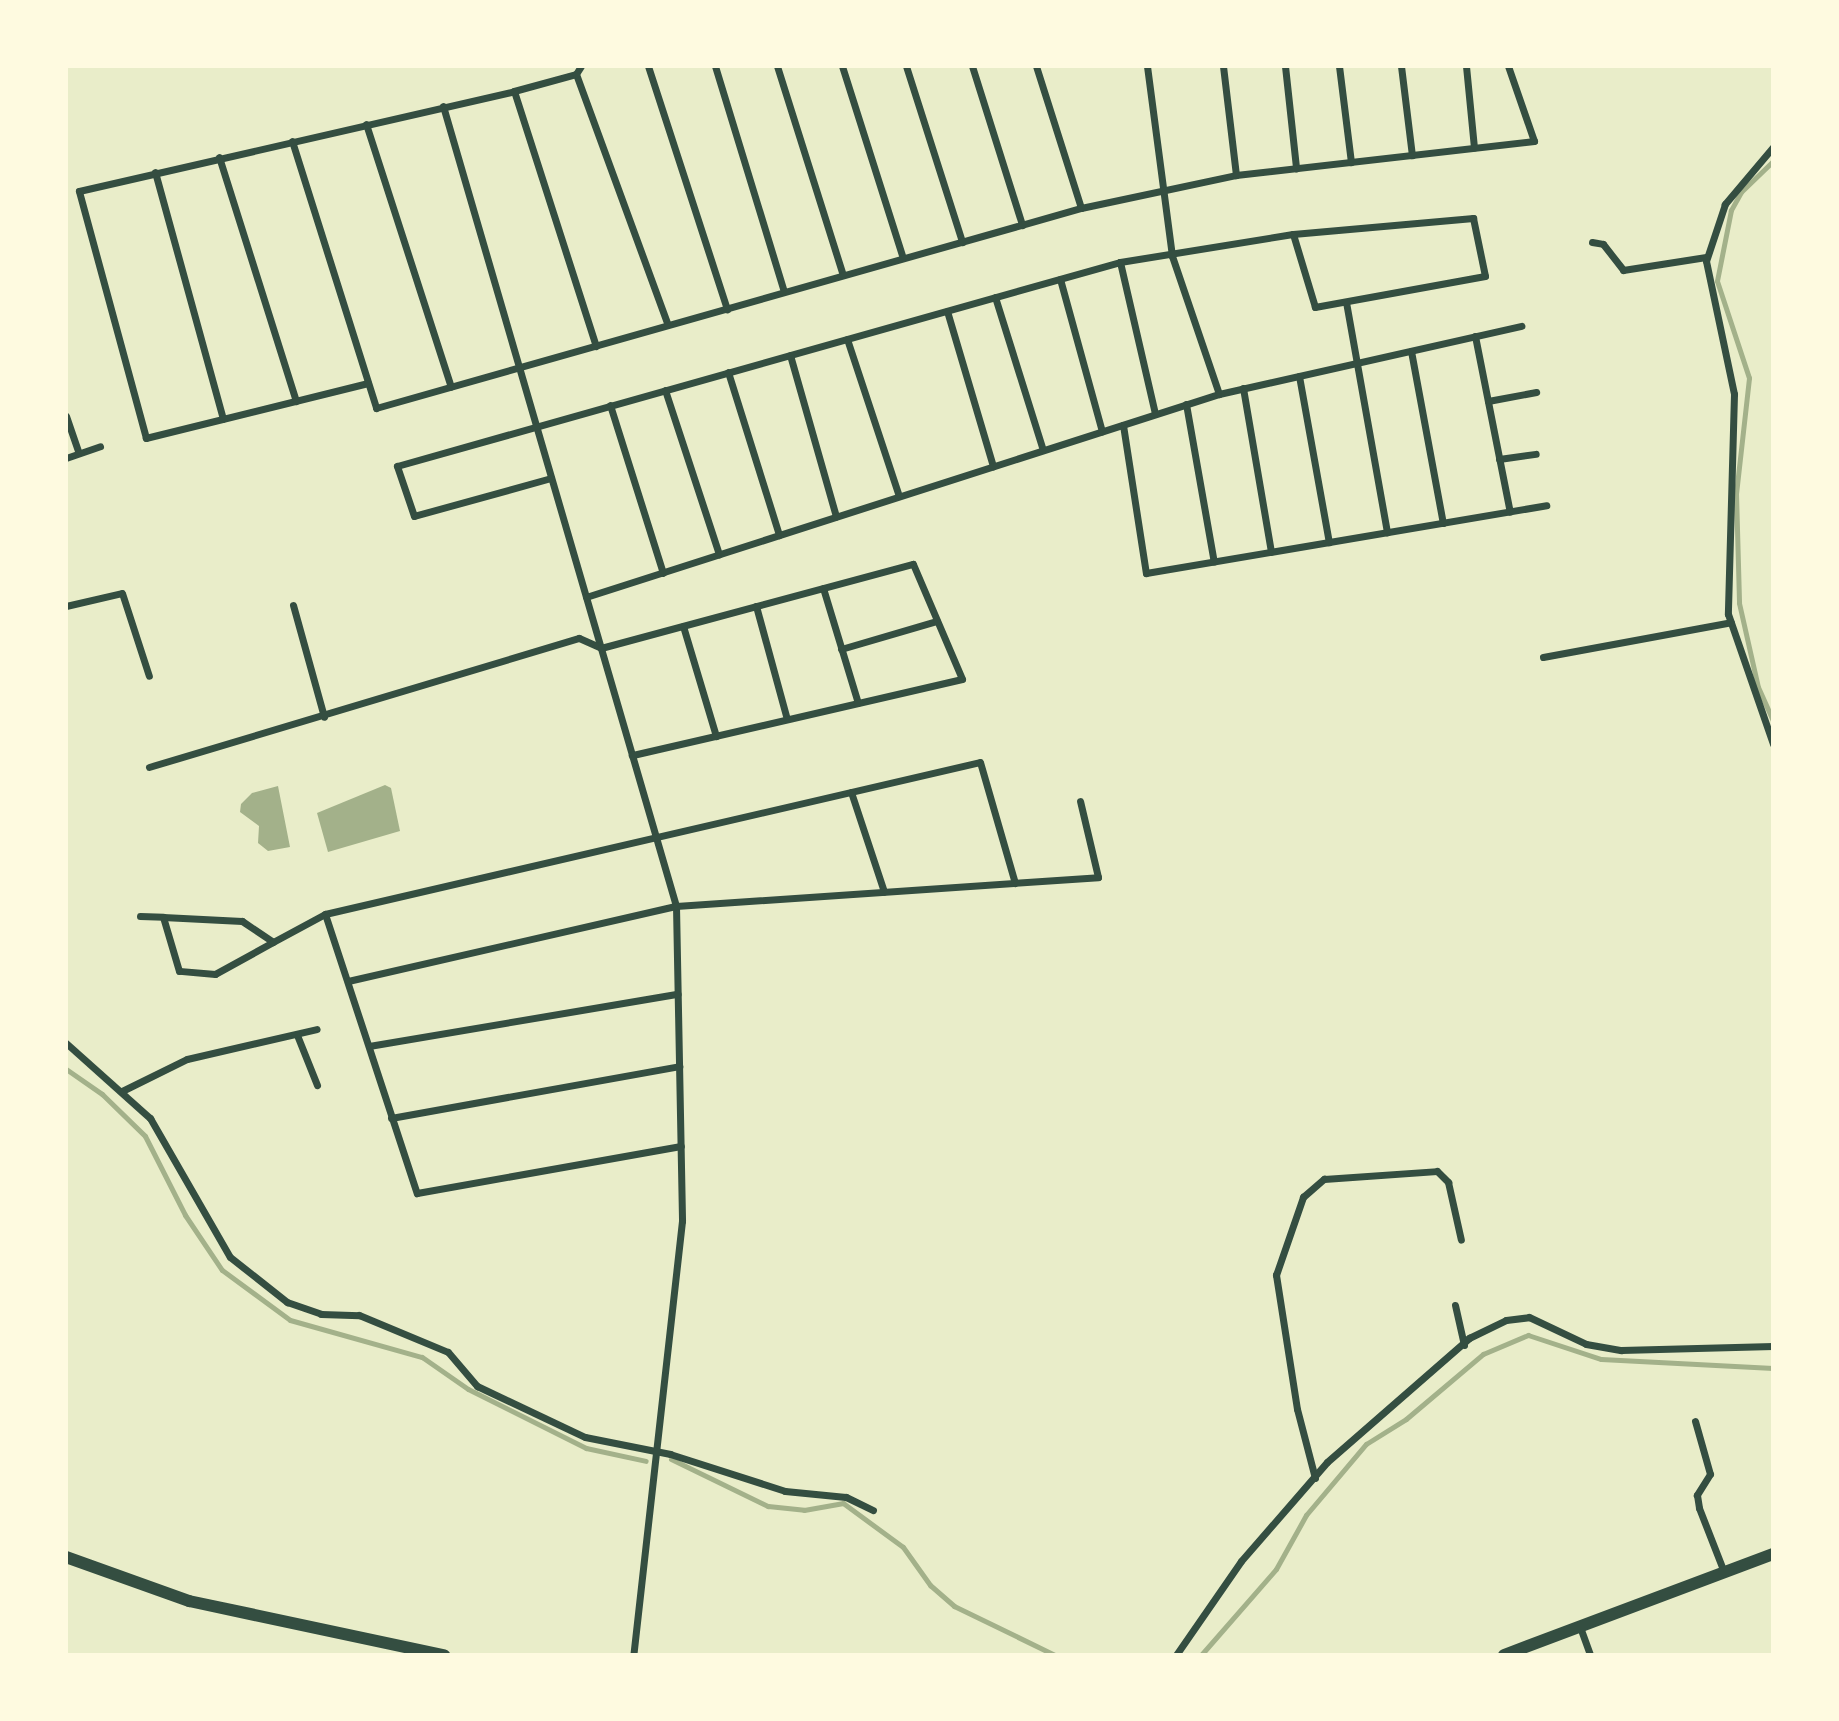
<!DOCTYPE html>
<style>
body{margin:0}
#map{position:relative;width:1839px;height:1721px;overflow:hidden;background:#e9edc9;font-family:Mulish,sans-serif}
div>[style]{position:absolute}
.water>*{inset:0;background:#a3b18a}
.stream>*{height:5px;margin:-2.5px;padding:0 2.5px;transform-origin:2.5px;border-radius:2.5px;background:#a3b18a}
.minor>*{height:7px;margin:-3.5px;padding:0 3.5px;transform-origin:3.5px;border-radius:3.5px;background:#344e41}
.trunk>*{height:12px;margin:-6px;padding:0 6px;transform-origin:6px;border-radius:6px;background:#344e41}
span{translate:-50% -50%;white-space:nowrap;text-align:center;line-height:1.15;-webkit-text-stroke:8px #fefae0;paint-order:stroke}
.frame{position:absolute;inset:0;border:68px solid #fefae0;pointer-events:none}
</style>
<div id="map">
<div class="water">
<div style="clip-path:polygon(385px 785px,391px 788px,400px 831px,328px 852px,317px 813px)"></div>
<div style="clip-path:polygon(278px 786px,290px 847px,268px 851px,258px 843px,259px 826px,240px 812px,241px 804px,252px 793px)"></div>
</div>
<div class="stream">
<div style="left:1773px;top:161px;width:45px;rotate:135.9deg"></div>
<div style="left:1741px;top:192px;width:21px;rotate:119deg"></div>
<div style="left:1731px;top:210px;width:72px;rotate:101.2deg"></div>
<div style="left:1717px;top:281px;width:102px;rotate:71.7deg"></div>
<div style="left:1749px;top:378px;width:116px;rotate:96.4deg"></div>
<div style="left:1736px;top:493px;width:110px;rotate:88.4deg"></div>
<div style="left:1739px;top:603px;width:86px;rotate:77.3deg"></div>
<div style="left:1758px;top:687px;width:36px;rotate:66deg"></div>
<div style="left:66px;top:1069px;width:44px;rotate:34.8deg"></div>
<div style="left:102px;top:1094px;width:60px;rotate:44.3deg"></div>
<div style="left:145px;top:1136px;width:89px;rotate:63.1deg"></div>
<div style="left:185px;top:1215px;width:66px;rotate:56.1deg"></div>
<div style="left:222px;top:1270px;width:84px;rotate:36.3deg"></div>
<div style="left:290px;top:1320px;width:137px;rotate:15.7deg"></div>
<div style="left:422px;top:1357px;width:56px;rotate:34.8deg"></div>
<div style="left:468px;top:1389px;width:132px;rotate:26.6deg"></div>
<div style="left:586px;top:1448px;width:61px;rotate:12.2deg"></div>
<div style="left:671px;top:1459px;width:108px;rotate:25.9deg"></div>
<div style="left:768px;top:1506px;width:36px;rotate:6deg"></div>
<div style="left:804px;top:1510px;width:40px;rotate:-10deg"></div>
<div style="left:843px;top:1503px;width:74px;rotate:36.3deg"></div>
<div style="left:903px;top:1547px;width:47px;rotate:54.6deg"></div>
<div style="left:930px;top:1585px;width:32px;rotate:41deg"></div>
<div style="left:954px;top:1606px;width:112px;rotate:25.9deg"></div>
<div style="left:1201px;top:1655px;width:114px;rotate:-48.9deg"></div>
<div style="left:1276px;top:1569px;width:62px;rotate:-60.9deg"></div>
<div style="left:1306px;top:1515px;width:93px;rotate:-49.8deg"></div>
<div style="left:1366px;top:1444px;width:47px;rotate:-32deg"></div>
<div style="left:1406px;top:1419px;width:101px;rotate:-40.2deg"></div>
<div style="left:1483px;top:1354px;width:49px;rotate:-22.9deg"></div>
<div style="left:1528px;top:1335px;width:77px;rotate:18.2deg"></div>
<div style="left:1601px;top:1359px;width:172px;rotate:3deg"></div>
</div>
<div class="minor">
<div style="left:648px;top:66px;width:256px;rotate:72deg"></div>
<div style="left:715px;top:66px;width:236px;rotate:73deg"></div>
<div style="left:777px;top:66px;width:219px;rotate:72.5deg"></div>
<div style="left:842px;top:66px;width:201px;rotate:72.4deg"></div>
<div style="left:906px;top:66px;width:185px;rotate:72.3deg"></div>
<div style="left:972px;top:66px;width:167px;rotate:72.5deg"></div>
<div style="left:1036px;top:66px;width:149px;rotate:72.4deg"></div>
<div style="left:1147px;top:66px;width:192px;rotate:82.5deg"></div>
<div style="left:1172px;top:256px;width:146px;rotate:71.2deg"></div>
<div style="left:1223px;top:66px;width:110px;rotate:83.2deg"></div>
<div style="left:1285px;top:66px;width:103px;rotate:83.8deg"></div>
<div style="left:1339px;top:66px;width:97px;rotate:82.9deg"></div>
<div style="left:1401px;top:66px;width:90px;rotate:83deg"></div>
<div style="left:1466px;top:66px;width:82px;rotate:84.4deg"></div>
<div style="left:576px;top:74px;width:267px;rotate:69.9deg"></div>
<div style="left:514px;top:91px;width:268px;rotate:72.2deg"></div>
<div style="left:443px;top:106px;width:833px;rotate:73.76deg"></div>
<div style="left:676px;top:906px;width:315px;rotate:88.9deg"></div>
<div style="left:682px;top:1221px;width:437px;rotate:96.4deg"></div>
<div style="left:366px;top:124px;width:276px;rotate:72.1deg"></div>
<div style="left:292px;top:141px;width:280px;rotate:72.5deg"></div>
<div style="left:376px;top:408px;width:733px;rotate:-15.84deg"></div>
<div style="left:1081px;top:208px;width:158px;rotate:-12deg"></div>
<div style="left:1236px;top:175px;width:300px;rotate:-6.5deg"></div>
<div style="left:1534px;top:141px;width:79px;rotate:-109.1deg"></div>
<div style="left:1773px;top:147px;width:75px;rotate:130.1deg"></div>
<div style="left:1725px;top:204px;width:60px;rotate:108.4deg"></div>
<div style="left:1706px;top:261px;width:136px;rotate:78.1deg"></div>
<div style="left:1734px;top:394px;width:220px;rotate:91.6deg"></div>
<div style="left:1728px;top:614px;width:138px;rotate:70.9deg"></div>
<div style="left:219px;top:157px;width:256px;rotate:72.5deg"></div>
<div style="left:155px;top:172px;width:256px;rotate:74.6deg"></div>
<div style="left:1592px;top:242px;width:11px;rotate:10deg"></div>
<div style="left:1603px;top:244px;width:33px;rotate:52deg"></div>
<div style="left:1623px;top:270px;width:84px;rotate:-8.9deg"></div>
<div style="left:1120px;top:262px;width:156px;rotate:77deg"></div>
<div style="left:1060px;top:279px;width:158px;rotate:74.6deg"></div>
<div style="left:995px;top:297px;width:160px;rotate:72.6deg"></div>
<div style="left:1346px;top:302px;width:234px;rotate:79.9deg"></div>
<div style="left:947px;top:311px;width:162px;rotate:73.5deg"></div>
<div style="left:1475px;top:336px;width:179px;rotate:78.8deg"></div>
<div style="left:847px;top:339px;width:165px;rotate:71.7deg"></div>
<div style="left:1411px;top:351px;width:175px;rotate:79.5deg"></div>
<div style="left:790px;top:355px;width:168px;rotate:74.1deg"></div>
<div style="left:728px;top:372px;width:171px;rotate:72.6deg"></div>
<div style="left:1299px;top:376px;width:169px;rotate:79.8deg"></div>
<div style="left:368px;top:383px;width:229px;rotate:166.1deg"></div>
<div style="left:146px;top:438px;width:256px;rotate:-105.2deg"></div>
<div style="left:79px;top:191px;width:446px;rotate:-12.9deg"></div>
<div style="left:514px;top:91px;width:64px;rotate:-15.3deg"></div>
<div style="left:576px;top:74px;width:9px;rotate:-58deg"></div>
<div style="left:1243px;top:388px;width:166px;rotate:80.3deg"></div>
<div style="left:665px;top:390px;width:173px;rotate:71.8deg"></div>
<div style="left:1488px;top:401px;width:49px;rotate:-10.6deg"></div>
<div style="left:1186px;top:404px;width:160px;rotate:80deg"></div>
<div style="left:610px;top:405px;width:176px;rotate:72.5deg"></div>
<div style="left:66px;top:416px;width:39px;rotate:71deg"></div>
<div style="left:1123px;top:425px;width:150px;rotate:81.2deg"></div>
<div style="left:1146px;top:573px;width:406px;rotate:-9.6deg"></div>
<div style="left:66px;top:458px;width:36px;rotate:-19deg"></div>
<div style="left:1499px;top:459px;width:37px;rotate:-8deg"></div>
<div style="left:551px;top:478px;width:142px;rotate:164.5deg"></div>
<div style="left:414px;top:516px;width:53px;rotate:-108.8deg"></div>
<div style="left:397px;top:466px;width:751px;rotate:-15.76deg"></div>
<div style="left:1120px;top:262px;width:175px;rotate:-9.2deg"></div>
<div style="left:1293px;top:234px;width:181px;rotate:-5.1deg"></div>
<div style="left:1473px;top:218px;width:59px;rotate:78.3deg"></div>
<div style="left:1485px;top:276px;width:173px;rotate:169.7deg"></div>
<div style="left:1315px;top:307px;width:76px;rotate:-106.8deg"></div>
<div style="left:823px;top:588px;width:120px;rotate:73.1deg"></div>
<div style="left:586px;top:597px;width:665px;rotate:-17.78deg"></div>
<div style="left:1219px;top:394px;width:310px;rotate:-12.7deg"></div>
<div style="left:293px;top:605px;width:116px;rotate:74.5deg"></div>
<div style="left:66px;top:606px;width:57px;rotate:-13.1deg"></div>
<div style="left:122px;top:593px;width:87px;rotate:72deg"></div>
<div style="left:756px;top:606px;width:117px;rotate:74.7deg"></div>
<div style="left:683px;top:626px;width:115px;rotate:73.3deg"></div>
<div style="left:841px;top:649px;width:100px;rotate:-16.3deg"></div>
<div style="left:1543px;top:657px;width:191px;rotate:-10.5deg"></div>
<div style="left:149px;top:767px;width:449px;rotate:-16.7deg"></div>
<div style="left:579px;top:638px;width:24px;rotate:24deg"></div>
<div style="left:601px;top:648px;width:323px;rotate:-15.1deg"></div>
<div style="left:913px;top:564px;width:125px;rotate:66.9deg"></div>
<div style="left:962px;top:679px;width:339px;rotate:167deg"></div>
<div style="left:851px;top:792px;width:105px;rotate:71.7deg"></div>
<div style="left:325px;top:914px;width:294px;rotate:71.8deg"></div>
<div style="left:417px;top:1193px;width:268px;rotate:-10.1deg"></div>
<div style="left:140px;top:916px;width:23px;rotate:2deg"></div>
<div style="left:163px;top:917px;width:79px;rotate:2.9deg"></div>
<div style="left:242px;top:921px;width:37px;rotate:34deg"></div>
<div style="left:273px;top:942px;width:66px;rotate:151.1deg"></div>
<div style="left:215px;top:974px;width:36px;rotate:-175deg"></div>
<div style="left:179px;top:971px;width:56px;rotate:-106.5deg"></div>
<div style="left:273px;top:942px;width:59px;rotate:-28.3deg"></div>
<div style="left:325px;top:914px;width:672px;rotate:-13.06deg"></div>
<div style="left:980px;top:762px;width:126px;rotate:73.9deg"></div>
<div style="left:348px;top:981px;width:336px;rotate:-12.9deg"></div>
<div style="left:676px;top:906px;width:423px;rotate:-3.9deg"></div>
<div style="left:1098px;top:877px;width:78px;rotate:-103.3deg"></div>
<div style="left:297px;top:1035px;width:54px;rotate:68.2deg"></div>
<div style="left:66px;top:1043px;width:113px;rotate:41.8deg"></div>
<div style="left:150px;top:1118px;width:160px;rotate:60.1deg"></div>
<div style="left:230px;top:1257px;width:73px;rotate:38.3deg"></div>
<div style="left:287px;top:1302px;width:36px;rotate:19deg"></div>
<div style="left:321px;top:1314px;width:38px;rotate:2deg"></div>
<div style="left:359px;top:1315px;width:96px;rotate:22.6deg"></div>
<div style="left:448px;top:1352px;width:45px;rotate:49.5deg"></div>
<div style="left:477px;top:1386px;width:119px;rotate:25.3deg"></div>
<div style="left:585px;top:1437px;width:87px;rotate:11.3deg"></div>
<div style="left:670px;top:1454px;width:121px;rotate:17.8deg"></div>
<div style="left:785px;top:1491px;width:61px;rotate:5.6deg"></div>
<div style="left:846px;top:1497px;width:30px;rotate:26deg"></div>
<div style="left:369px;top:1046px;width:313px;rotate:-9.6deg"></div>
<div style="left:122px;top:1091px;width:72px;rotate:-26.2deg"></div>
<div style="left:187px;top:1059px;width:133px;rotate:-13deg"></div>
<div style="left:391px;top:1118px;width:293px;rotate:-10.2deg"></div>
<div style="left:1455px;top:1305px;width:41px;rotate:77.3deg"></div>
<div style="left:1695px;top:1421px;width:55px;rotate:74.2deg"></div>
<div style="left:1710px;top:1474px;width:25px;rotate:122deg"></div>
<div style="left:1697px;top:1495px;width:13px;rotate:81deg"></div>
<div style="left:1699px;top:1508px;width:69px;rotate:68.7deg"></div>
<div style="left:1315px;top:1478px;width:71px;rotate:-104.6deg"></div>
<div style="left:1297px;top:1409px;width:136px;rotate:-98.9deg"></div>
<div style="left:1276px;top:1275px;width:83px;rotate:-70.9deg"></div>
<div style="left:1303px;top:1197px;width:28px;rotate:-41deg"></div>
<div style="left:1324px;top:1179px;width:113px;rotate:-4deg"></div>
<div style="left:1437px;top:1171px;width:16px;rotate:45deg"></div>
<div style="left:1448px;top:1182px;width:59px;rotate:77.4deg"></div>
<div style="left:1580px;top:1627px;width:30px;rotate:70deg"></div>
<div style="left:1176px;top:1655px;width:114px;rotate:-55.3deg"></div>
<div style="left:1241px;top:1561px;width:131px;rotate:-49deg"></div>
<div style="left:1327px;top:1462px;width:189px;rotate:-41.1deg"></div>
<div style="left:1469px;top:1338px;width:41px;rotate:-25.9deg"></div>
<div style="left:1506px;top:1320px;width:23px;rotate:-7deg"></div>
<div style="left:1529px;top:1317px;width:63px;rotate:25.3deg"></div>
<div style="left:1586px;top:1344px;width:36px;rotate:10deg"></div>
<div style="left:1621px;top:1350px;width:152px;rotate:-1.5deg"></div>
</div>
<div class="trunk">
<div style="left:66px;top:1557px;width:131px;rotate:19.7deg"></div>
<div style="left:189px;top:1601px;width:261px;rotate:12deg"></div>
<div style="left:1504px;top:1655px;width:287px;rotate:-20.6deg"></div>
</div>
<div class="frame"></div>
</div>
